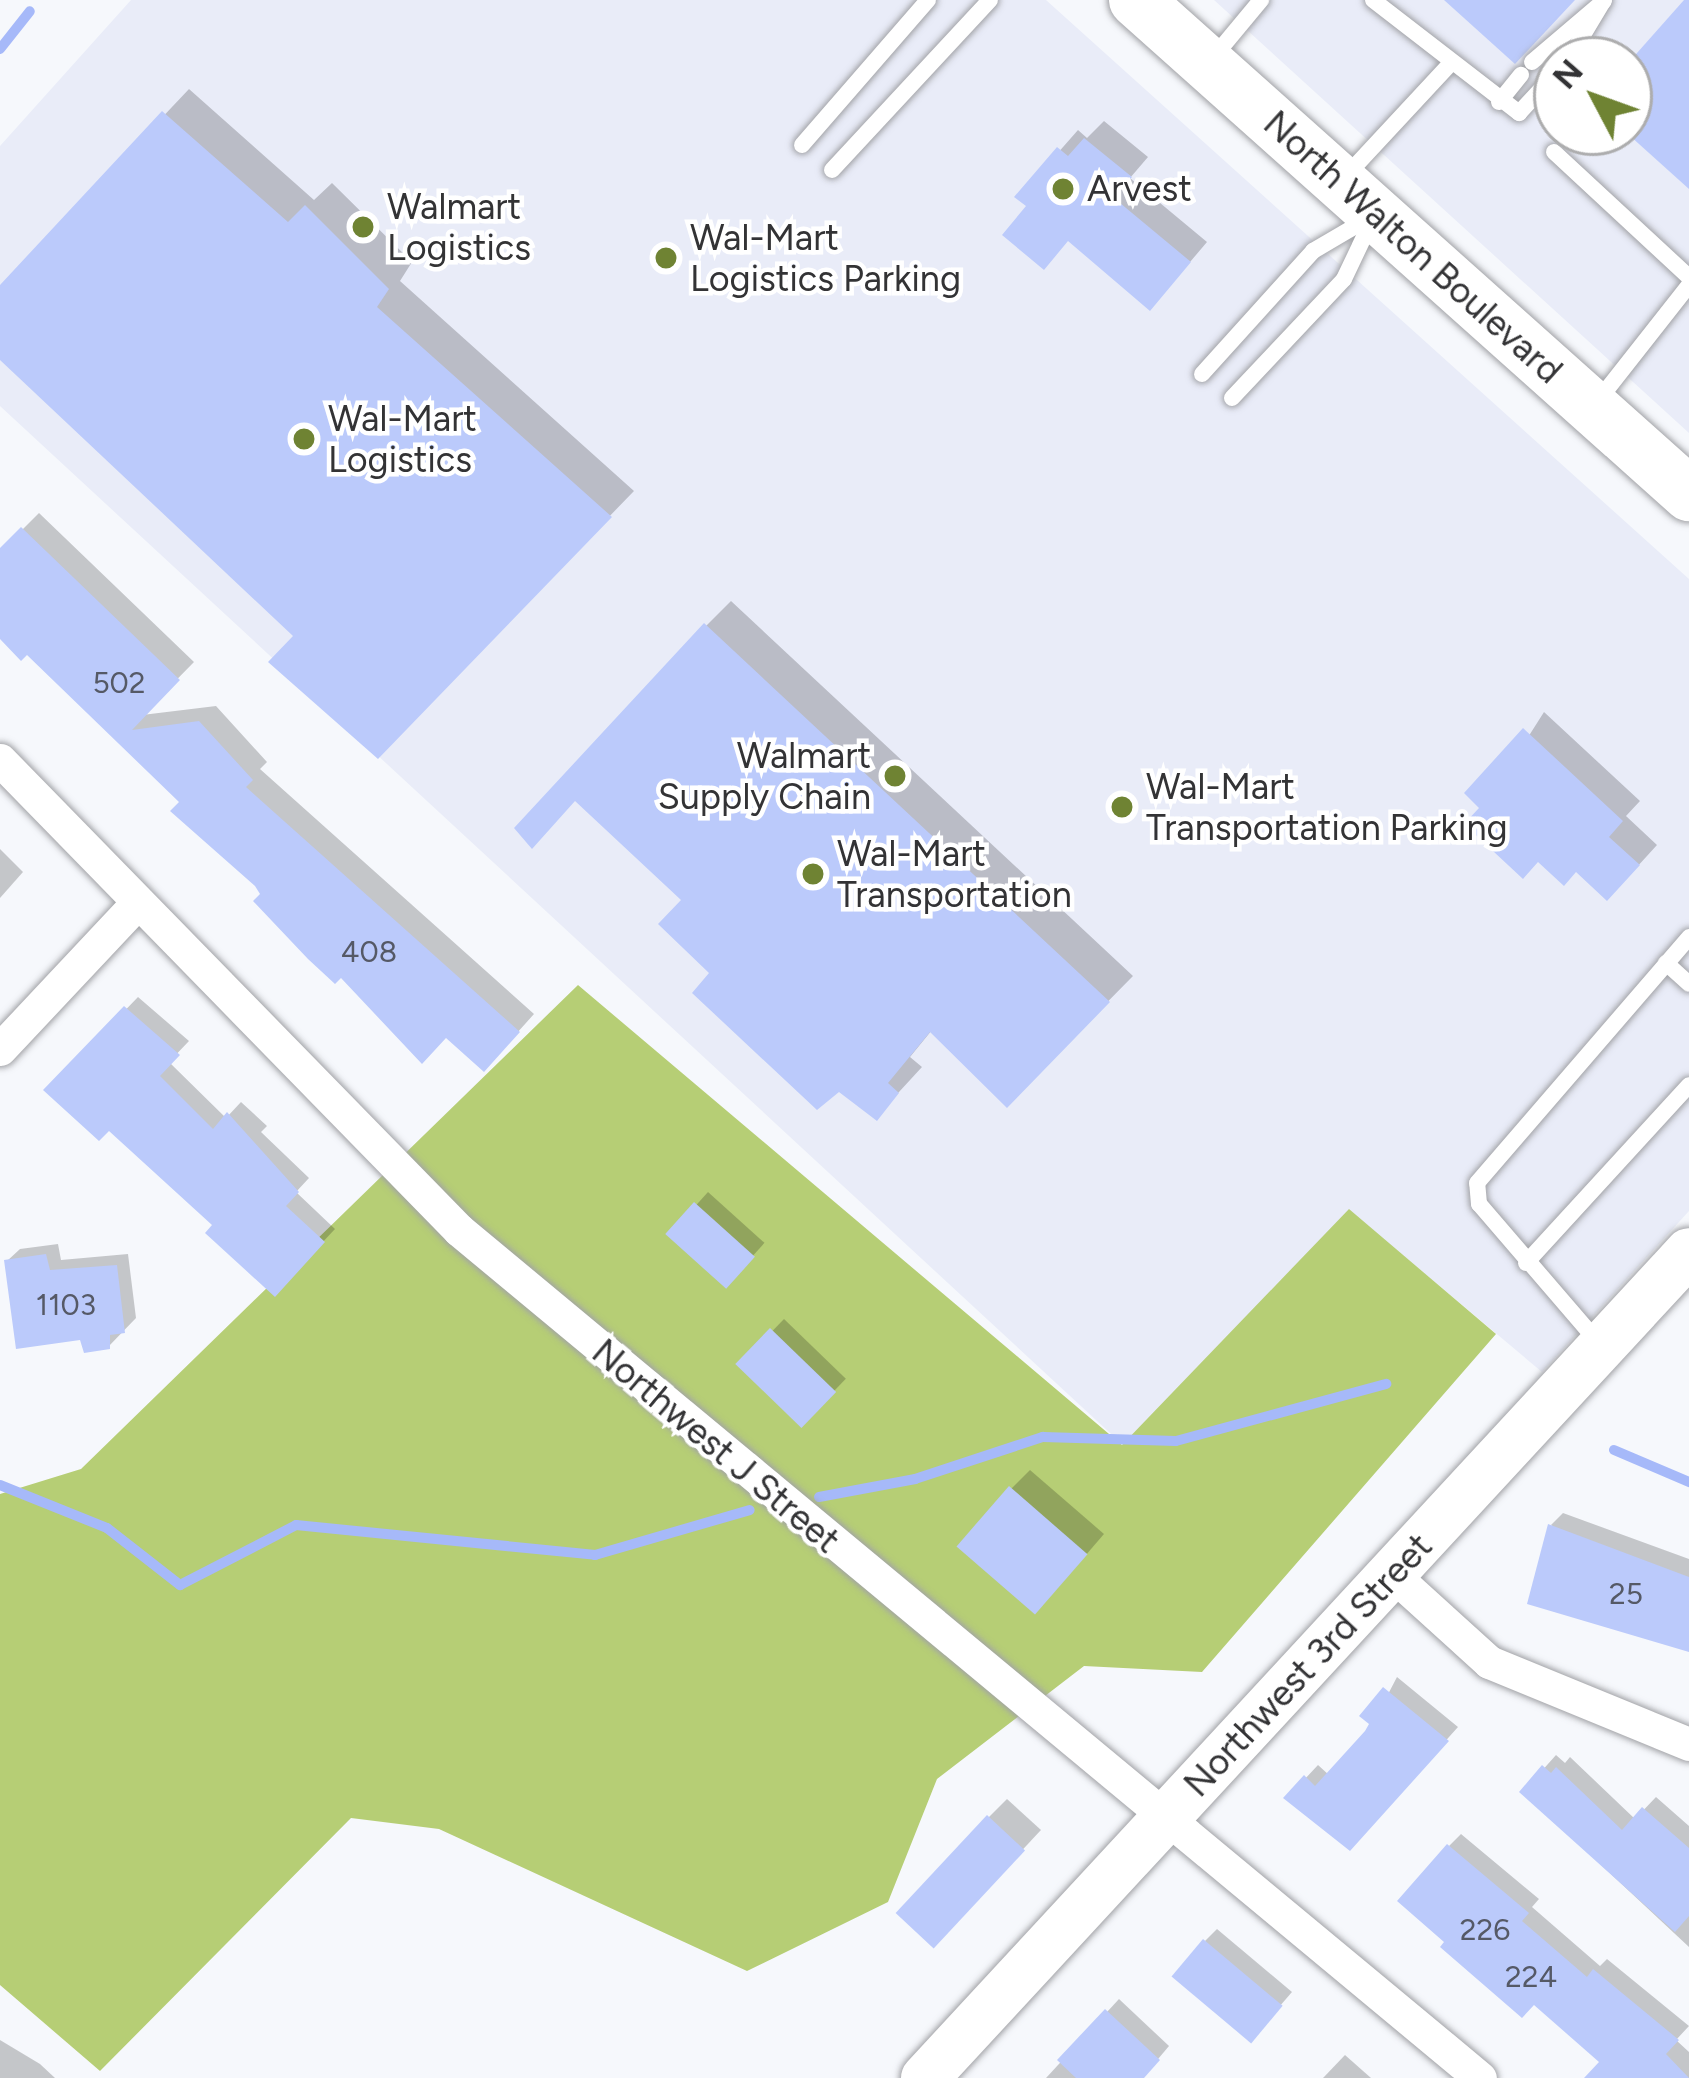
<!DOCTYPE html>
<style>
body{margin:0}
#map{position:relative;width:1689px;height:2078px;overflow:hidden;background:#f6f8fc;font-family:Figtree,sans-serif}
div>[style]{position:absolute}
.built>*{inset:0;background:#e9ecf8}
.forest>*{inset:0;background:#b6ce75}
.shadow>*{inset:0;background:#0003;transform-origin:0 0}
.stream>*{height:10px;margin:-5px;padding:0 5px;transform-origin:5px;border-radius:5px;background:#a6b9f9}
.building>*{inset:0;background:#bbcafb;transform-origin:0 0}
.roads{filter:drop-shadow(0 0 3px #a2a3a7) drop-shadow(0 0 3px #a2a3a7)}
.lane>*{height:16px;margin:-8px;padding:0 8px;transform-origin:8px;border-radius:8px;background:#fff}
.street>*{height:33px;margin:-16.5px;padding:0 16.5px;transform-origin:16.5px;border-radius:16.5px;background:#fff}
.secondary>*{height:48px;margin:-24px;padding:0 24px;transform-origin:24px;border-radius:24px;background:#fff}
.primary>*{height:54px;margin:-27px;padding:0 27px;transform-origin:27px;border-radius:27px;background:#fff}
.dots>*{width:33px;height:33px;translate:-50% -50%;box-sizing:border-box;border:6px solid #fff;border-radius:50%}
span{translate:-50% -50%;white-space:nowrap;text-align:center;line-height:1.15;-webkit-text-stroke:9px #fff;paint-order:stroke}
.number-label{font-size:30px;color:#555966}
.number-label span{-webkit-text-stroke-width:0}
.poi-label{font-size:36px;color:#333335}
.left{translate:0 -50%;text-align:left}
.right{translate:-100% -50%;text-align:right}
.street-label{font-size:36px;color:#333335}
.north{position:absolute;left:1533px;top:36px;width:120px;height:120px;box-sizing:border-box;background:#fff;border:3px solid #adadae;border-radius:50%;rotate:311deg;font-size:33px;font-weight:700;line-height:48px;text-align:center;color:#333335}
.north::after{content:'';display:block;margin:auto;width:42px;height:54px;background:#6f8333;clip-path:polygon(50% 0,100% 100%,50% 72%,0 100%)}
</style>
<div id="map">
<div class="built">
<div style="clip-path:polygon(131px 0,1046px 0,1689px 579px,1689px 1211px,1542px 1372px,1349px 1210px,1123px 1445px,0 406px,0 146px)"></div>
<div style="clip-path:polygon(evenodd,1214px 0,1689px 0,1689px 433px,1214px 0,1557px 60px,1629px 60px,1629px 132px,1557px 132px,1557px 60px)"></div>
</div>
<div class="forest">
<div style="clip-path:polygon(578px 985px,1122px 1445px,1349px 1209px,1496px 1334px,1202px 1672px,1084px 1666px,937px 1779px,888px 1902px,747px 1971px,439px 1829px,351px 1818px,100px 2071px,0 1985px,0 1494px,81px 1469px)"></div>
</div>
<div class="shadow">
<div style="clip-path:polygon(189px 89px,314px 200px,332px 183px,412px 262px,400px 281px,634px 491px,378px 755px,297px 636px,0 356px,0 289px)"></div>
<div style="clip-path:polygon(1104px 121px,1148px 157px,1130px 178px,1207px 242px,1168px 288px,1019px 197px,1078px 130px,1087px 138px)"></div>
<div style="clip-path:polygon(39px 513px,194px 662px,142px 715px,216px 706px,267px 762px,260px 769px,534px 1014px,500px 1052px,446px 1034px,264px 894px,183px 802px,27px 651px,0 635px,0 552px)"></div>
<div style="clip-path:polygon(731px 601px,1133px 976px,1007px 1104px,932px 1030px,910px 1057px,922px 1067px,876px 1117px,713px 973px,685px 900px,706px 626px)"></div>
<div style="clip-path:polygon(1544px 712px,1640px 801px,1626px 816px,1657px 845px,1626px 879px,1576px 869px,1483px 808px)"></div>
<div style="clip-path:polygon(0 849px,23px 872px,0 898px)"></div>
<div style="clip-path:polygon(138px 997px,189px 1041px,169px 1062px,226px 1118px,241px 1102px,267px 1126px,261px 1132px,309px 1178px,296px 1192px,335px 1229px,275px 1293px,217px 1225px,109px 1127px,48px 1090px)"></div>
<div style="left:708px;top:1192px;width:76px;height:57px;rotate:42deg"></div>
<div style="clip-path:polygon(58px 1244px,61px 1260px,128px 1254px,136px 1318px,109px 1346px,83px 1336px,7px 1261px,20px 1249px)"></div>
<div style="left:784px;top:1319px;width:86px;height:63px;rotate:44deg"></div>
<div style="clip-path:polygon(1030px 1470px,1104px 1534px,1054px 1592px,1011px 1489px)"></div>
<div style="clip-path:polygon(1563px 1513px,1689px 1559px,1689px 1649px,1551px 1525px)"></div>
<div style="clip-path:polygon(1397px 1677px,1458px 1727px,1361px 1835px,1287px 1798px,1318px 1765px,1329px 1775px,1373px 1723px)"></div>
<div style="clip-path:polygon(1556px 1755px,1565px 1763px,1570px 1757px,1635px 1819px,1656px 1797px,1689px 1826px,1689px 1947px,1523px 1792px)"></div>
<div style="clip-path:polygon(1007px 1799px,1041px 1830px,952px 1925px,989px 1817px)"></div>
<div style="clip-path:polygon(1461px 1834px,1539px 1899px,1532px 1907px,1600px 1966px,1607px 1959px,1689px 2026px,1676px 2040px,1689px 2052px,1689px 2078px,1600px 2078px,1603px 2061px,1449px 1846px)"></div>
<div style="clip-path:polygon(1217px 1929px,1292px 1992px,1260px 2029px,1205px 1941px)"></div>
<div style="clip-path:polygon(1119px 1999px,1169px 2046px,1142px 2078px,1046px 2078px)"></div>
<div style="clip-path:polygon(0 2040px,40px 2064px,55px 2078px,0 2078px)"></div>
<div style="clip-path:polygon(1345px 2055px,1371px 2078px,1323px 2078px)"></div>
</div>
<div class="stream">
<div style="left:0;top:49px;width:48px;rotate:-51.7deg"></div>
<div style="left:1614px;top:1450px;width:82px;rotate:23.1deg"></div>
<div style="left:0;top:1485px;width:115px;rotate:21.9deg"></div>
<div style="left:107px;top:1528px;width:93px;rotate:38deg"></div>
<div style="left:180px;top:1585px;width:131px;rotate:-27.3deg"></div>
<div style="left:296px;top:1525px;width:301px;rotate:5.7deg"></div>
<div style="left:595px;top:1555px;width:161px;rotate:-16.2deg"></div>
<div style="left:819px;top:1497px;width:98px;rotate:-10.6deg"></div>
<div style="left:915px;top:1479px;width:135px;rotate:-18.2deg"></div>
<div style="left:1043px;top:1437px;width:133px;rotate:1.7deg"></div>
<div style="left:1176px;top:1441px;width:218px;rotate:-15.2deg"></div>
</div>
<div class="building">
<div style="clip-path:polygon(1444px 0,1575px 0,1515px 64px)"></div>
<div style="clip-path:polygon(1684px 0,1689px 0,1689px 189px,1629px 135px,1629px 62px)"></div>
<div style="clip-path:polygon(162px 111px,288px 222px,305px 205px,389px 289px,377px 307px,612px 517px,378px 759px,268px 662px,293px 636px,0 360px,0 285px)"></div>
<div style="clip-path:polygon(1084px 138px,1132px 177px,1114px 198px,1191px 262px,1150px 311px,1068px 241px,1044px 270px,1002px 235px,1026px 206px,1014px 197px,1057px 147px,1068px 156px)"></div>
<div style="clip-path:polygon(21px 527px,180px 680px,132px 730px,199px 721px,253px 780px,246px 787px,520px 1032px,484px 1072px,446px 1038px,422px 1064px,341px 978px,335px 984px,308px 959px,253px 901px,260px 894px,255px 886px,170px 811px,179px 802px,27px 655px,21px 661px,0 639px,0 548px)"></div>
<div style="clip-path:polygon(704px 623px,1110px 1002px,1007px 1108px,930px 1032px,888px 1083px,899px 1093px,877px 1121px,839px 1092px,817px 1110px,692px 993px,709px 973px,658px 924px,681px 900px,575px 801px,532px 849px,514px 828px)"></div>
<div style="clip-path:polygon(1523px 728px,1623px 821px,1609px 837px,1640px 865px,1607px 901px,1576px 872px,1564px 886px,1538px 862px,1523px 879px,1464px 824px,1479px 808px,1464px 793px)"></div>
<div style="clip-path:polygon(124px 1006px,180px 1055px,160px 1076px,213px 1129px,227px 1112px,299px 1192px,286px 1206px,325px 1242px,275px 1297px,205px 1233px,212px 1225px,109px 1131px,99px 1141px,43px 1090px)"></div>
<div style="left:694px;top:1202px;width:82px;height:43px;rotate:42deg"></div>
<div style="clip-path:polygon(46px 1254px,50px 1270px,117px 1265px,125px 1333px,110px 1335px,110px 1349px,84px 1353px,80px 1340px,16px 1349px,4px 1260px)"></div>
<div style="left:770px;top:1328px;width:92px;height:50px;rotate:44deg"></div>
<div style="left:1009px;top:1486px;width:104px;height:80px;rotate:41deg"></div>
<div style="clip-path:polygon(1548px 1524px,1689px 1577px,1689px 1652px,1527px 1604px)"></div>
<div style="clip-path:polygon(1383px 1687px,1449px 1741px,1350px 1851px,1283px 1798px,1304px 1775px,1315px 1786px,1365px 1731px,1369px 1724px,1359px 1716px)"></div>
<div style="clip-path:polygon(1542px 1765px,1551px 1773px,1556px 1767px,1622px 1830px,1642px 1807px,1689px 1848px,1689px 1916px,1675px 1932px,1519px 1792px)"></div>
<div style="left:987px;top:1815px;width:52px;height:134px;rotate:43deg"></div>
<div style="clip-path:polygon(1447px 1844px,1529px 1913px,1522px 1921px,1587px 1977px,1593px 1969px,1679px 2040px,1666px 2054px,1689px 2078px,1584px 2078px,1599px 2062px,1534px 2005px,1522px 2018px,1440px 1947px,1444px 1942px,1397px 1901px)"></div>
<div style="left:1203px;top:1939px;width:104px;height:49px;rotate:40deg"></div>
<div style="clip-path:polygon(1105px 2009px,1160px 2060px,1144px 2078px,1076px 2078px,1057px 2060px)"></div>
</div>
<div class="roads">
<div class="lane">
<div style="left:1373px;top:0;width:185px;rotate:37.7deg"></div>
<div style="left:1519px;top:113px;width:56px;rotate:-47.2deg"></div>
<div style="left:1212px;top:59px;width:77px;rotate:-50.3deg"></div>
<div style="left:1568px;top:60px;width:70px;rotate:-59deg"></div>
<div style="left:1532px;top:62px;width:94px;rotate:-40.3deg"></div>
<div style="left:1499px;top:102px;width:35px;rotate:-51deg"></div>
<div style="left:802px;top:145px;width:192px;rotate:-49deg"></div>
<div style="left:1554px;top:152px;width:184px;rotate:42.8deg"></div>
<div style="left:832px;top:170px;width:232px;rotate:-47.1deg"></div>
<div style="left:1345px;top:177px;width:156px;rotate:-47.1deg"></div>
<div style="left:1202px;top:374px;width:166px;rotate:-47.9deg"></div>
<div style="left:1313px;top:251px;width:65px;rotate:-30.5deg"></div>
<div style="left:1232px;top:398px;width:163px;rotate:-46.7deg"></div>
<div style="left:1344px;top:279px;width:65px;rotate:-64.6deg"></div>
<div style="left:1597px;top:402px;width:149px;rotate:-51.8deg"></div>
<div style="left:1666px;top:963px;width:31px;rotate:42deg"></div>
<div style="left:1526px;top:1263px;width:241px;rotate:-47.5deg"></div>
<div style="left:1597px;top:1341px;width:181px;rotate:-130.7deg"></div>
<div style="left:1479px;top:1204px;width:21px;rotate:-95deg"></div>
<div style="left:1477px;top:1183px;width:325px;rotate:-49.2deg"></div>
</div>
<div class="street">
<div style="left:0;top:760px;width:657px;rotate:45.68deg"></div>
<div style="left:459px;top:1230px;width:1327px;rotate:39.71deg"></div>
<div style="left:0;top:1049px;width:197px;rotate:-46.8deg"></div>
<div style="left:1392px;top:1574px;width:131px;rotate:42.2deg"></div>
<div style="left:1489px;top:1662px;width:216px;rotate:22.3deg"></div>
</div>
<div class="secondary">
<div style="left:925px;top:2078px;width:1125px;rotate:-47.23deg"></div>
</div>
<div class="primary">
<div style="left:1136px;top:0;width:742px;rotate:41.77deg"></div>
</div>
</div>
<div class="dots">
<div style="left:1063px;top:189px;background:#6f8333"></div>
<div style="left:363px;top:227px;background:#6f8333"></div>
<div style="left:666px;top:258px;background:#6f8333"></div>
<div style="left:304px;top:439px;background:#6f8333"></div>
<div style="left:895px;top:776px;background:#6f8333"></div>
<div style="left:1122px;top:807px;background:#6f8333"></div>
<div style="left:813px;top:874px;background:#6f8333"></div>
</div>
<div class="number-label">
<span style="left:119px;top:683px">502</span>
<span style="left:369px;top:952px">408</span>
<span style="left:66px;top:1305px">1103</span>
<span style="left:1626px;top:1594px">25</span>
<span style="left:1485px;top:1930px">226</span>
<span style="left:1531px;top:1977px">224</span>
</div>
<div class="poi-label">
<span class="left" style="left:1087px;top:189px">Arvest</span>
<span class="left" style="left:387px;top:227px">Walmart<br>Logistics</span>
<span class="left" style="left:690px;top:258px">Wal-Mart<br>Logistics Parking</span>
<span class="left" style="left:328px;top:439px">Wal-Mart<br>Logistics</span>
<span class="right" style="left:871px;top:776px">Walmart<br>Supply Chain</span>
<span class="left" style="left:1146px;top:807px">Wal-Mart<br>Transportation Parking</span>
<span class="left" style="left:837px;top:874px">Wal-Mart<br>Transportation</span>
</div>
<div class="street-label">
<span style="left:1413px;top:247px;rotate:42deg">North Walton Boulevard</span>
<span style="left:716px;top:1446px;rotate:40deg">Northwest J Street</span>
<span style="left:1308px;top:1665px;rotate:-47deg">Northwest 3rd Street</span>
</div>
<div class="north">N</div>
</div>
